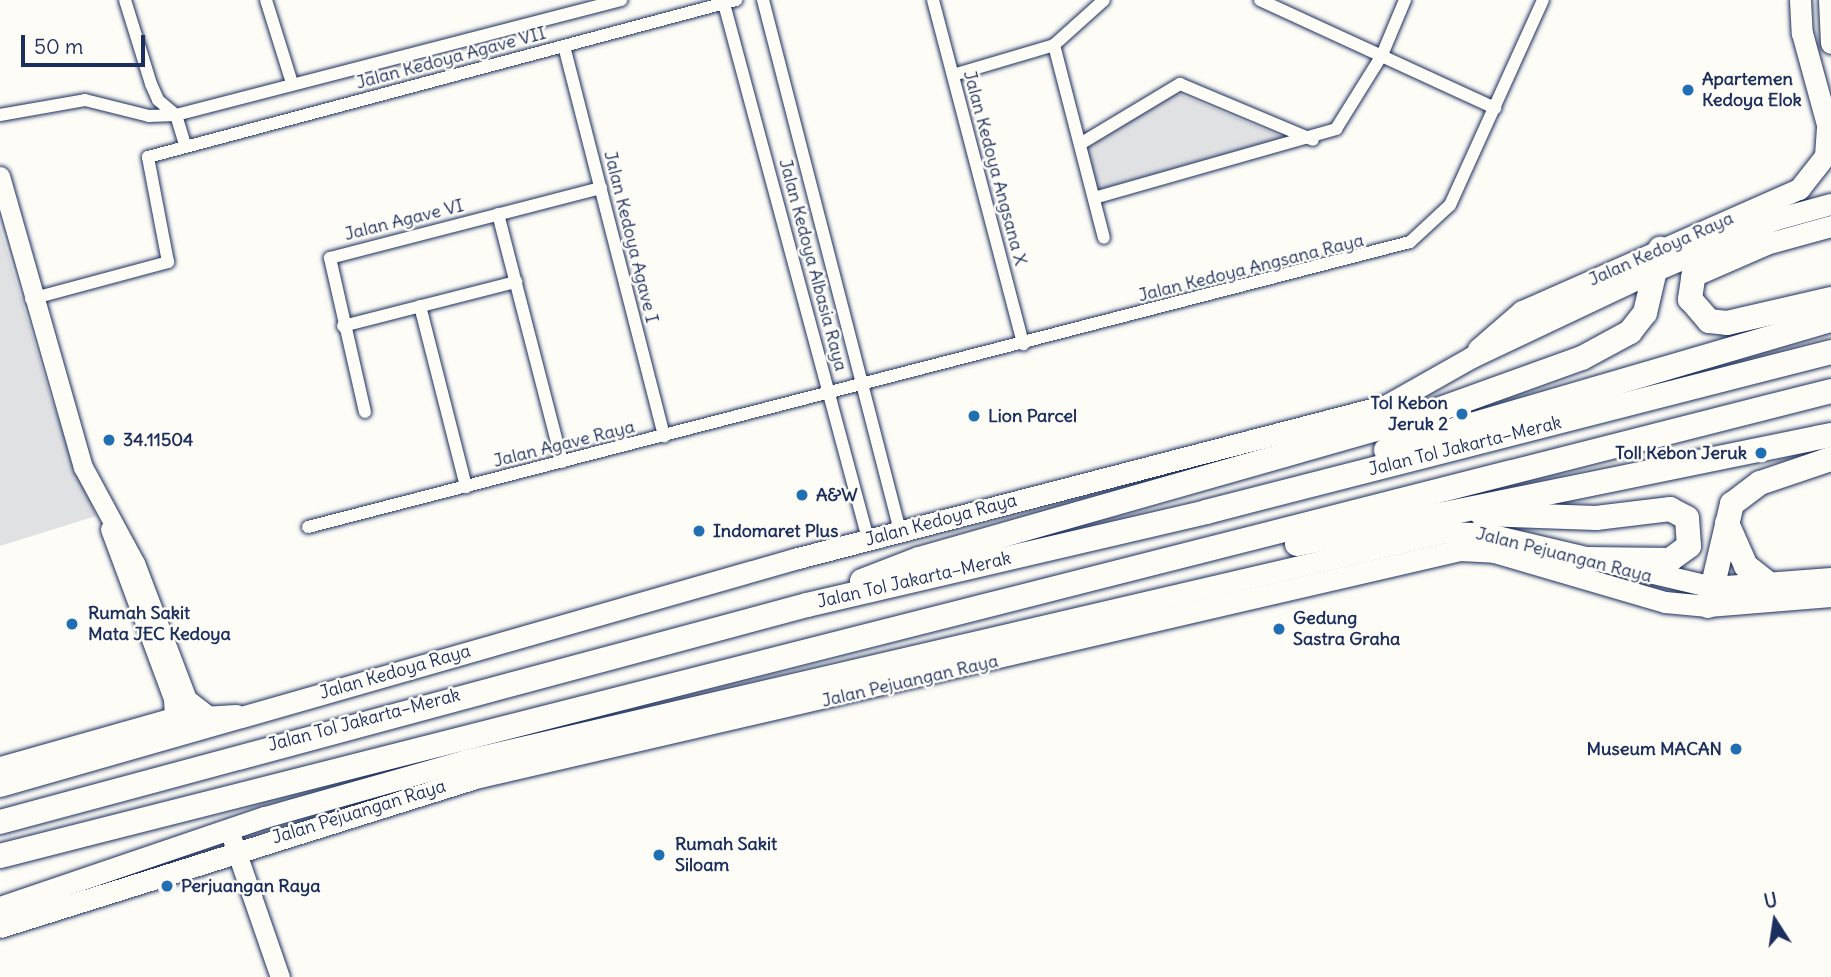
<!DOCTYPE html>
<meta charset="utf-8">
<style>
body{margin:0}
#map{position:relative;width:1831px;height:977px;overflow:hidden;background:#fdfcf7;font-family:Delius,sans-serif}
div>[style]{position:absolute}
.green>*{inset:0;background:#e0e1e3}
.roads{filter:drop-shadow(0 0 2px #1b2f5e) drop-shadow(0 0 2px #1b2f5e)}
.street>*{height:12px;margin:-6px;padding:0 6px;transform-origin:6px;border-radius:6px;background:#fdfcf7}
.secondary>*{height:19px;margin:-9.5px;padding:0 9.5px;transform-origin:9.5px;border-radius:9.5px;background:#fdfcf7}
.primary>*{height:21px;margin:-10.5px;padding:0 10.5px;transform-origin:10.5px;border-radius:10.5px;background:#fdfcf7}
.highway>*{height:24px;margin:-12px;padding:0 12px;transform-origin:12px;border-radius:12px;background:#fdfcf7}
.dots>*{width:19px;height:19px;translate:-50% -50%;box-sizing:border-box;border:4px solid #fdfcf7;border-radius:50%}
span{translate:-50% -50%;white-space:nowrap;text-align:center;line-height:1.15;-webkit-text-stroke:5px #fdfcf7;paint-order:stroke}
.street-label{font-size:18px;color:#1b2f5e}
.poi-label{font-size:18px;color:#1b2f5e;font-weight:700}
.left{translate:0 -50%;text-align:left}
.right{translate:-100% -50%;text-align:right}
.north{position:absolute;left:1740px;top:886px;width:70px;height:70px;-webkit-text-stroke:5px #fdfcf7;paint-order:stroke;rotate:348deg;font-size:19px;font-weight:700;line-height:28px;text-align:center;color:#1b2f5e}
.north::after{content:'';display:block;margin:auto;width:24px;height:32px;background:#1b2f5e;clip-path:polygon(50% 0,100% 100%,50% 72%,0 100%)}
.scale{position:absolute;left:21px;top:35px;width:124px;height:32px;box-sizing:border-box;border:4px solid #1b2f5e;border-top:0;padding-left:9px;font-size:21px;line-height:24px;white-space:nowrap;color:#1b2f5e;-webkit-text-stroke:5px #fdfcf7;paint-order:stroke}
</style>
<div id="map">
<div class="green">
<div style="clip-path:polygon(1167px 89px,1299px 144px,1097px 192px,1086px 146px)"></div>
<div style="clip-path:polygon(0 227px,51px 399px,96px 516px,0 546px)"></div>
</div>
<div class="roads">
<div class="street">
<div style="left:125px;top:0;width:88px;rotate:72.8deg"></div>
<div style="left:151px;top:84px;width:17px;rotate:66deg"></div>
<div style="left:158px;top:100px;width:23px;rotate:40deg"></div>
<div style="left:176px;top:115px;width:30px;rotate:73deg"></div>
<div style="left:266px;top:0;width:87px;rotate:72.6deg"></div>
<div style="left:723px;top:0;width:558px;rotate:74.94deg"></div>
<div style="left:763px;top:0;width:548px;rotate:75.53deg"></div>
<div style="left:933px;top:0;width:356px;rotate:75.3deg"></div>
<div style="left:1260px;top:0;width:259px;rotate:24.7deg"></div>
<div style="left:1054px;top:45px;width:199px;rotate:75.5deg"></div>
<div style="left:564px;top:46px;width:403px;rotate:75.6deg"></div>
<div style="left:953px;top:75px;width:105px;rotate:-16.5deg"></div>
<div style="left:1054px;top:45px;width:67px;rotate:-42deg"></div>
<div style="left:0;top:115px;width:86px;rotate:-10deg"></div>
<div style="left:85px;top:100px;width:66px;rotate:14deg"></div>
<div style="left:149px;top:116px;width:27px;rotate:-2deg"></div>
<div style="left:176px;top:115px;width:460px;rotate:-14.5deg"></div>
<div style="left:1080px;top:144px;width:117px;rotate:-31deg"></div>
<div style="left:1180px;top:84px;width:144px;rotate:22.8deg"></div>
<div style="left:1094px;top:198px;width:252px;rotate:-15.9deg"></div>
<div style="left:1336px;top:129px;width:87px;rotate:-58.1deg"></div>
<div style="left:1382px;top:55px;width:60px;rotate:-67.3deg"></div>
<div style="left:498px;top:214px;width:256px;rotate:75.5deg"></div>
<div style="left:31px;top:299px;width:142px;rotate:-15.1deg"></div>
<div style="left:168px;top:262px;width:107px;rotate:-100.8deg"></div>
<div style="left:148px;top:157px;width:609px;rotate:-14.95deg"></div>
<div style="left:420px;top:306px;width:187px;rotate:75.7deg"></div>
<div style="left:343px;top:326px;width:179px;rotate:-14.3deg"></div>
<div style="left:365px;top:412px;width:158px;rotate:-102.8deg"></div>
<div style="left:330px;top:258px;width:280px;rotate:-14.5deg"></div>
<div style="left:308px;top:527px;width:1138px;rotate:-14.5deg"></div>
<div style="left:1410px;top:242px;width:54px;rotate:-42.8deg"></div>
<div style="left:1450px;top:205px;width:225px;rotate:-65.6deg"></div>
</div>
<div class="secondary">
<div style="left:0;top:176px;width:303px;rotate:74.1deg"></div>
<div style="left:83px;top:467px;width:109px;rotate:61.6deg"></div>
<div style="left:135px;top:563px;width:146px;rotate:69.1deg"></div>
<div style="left:187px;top:699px;width:24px;rotate:38deg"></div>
<div style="left:110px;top:529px;width:180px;rotate:69.6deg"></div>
<div style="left:173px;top:698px;width:21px;rotate:87deg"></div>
<div style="left:229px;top:830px;width:156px;rotate:70.9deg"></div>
</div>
<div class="primary">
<div style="left:1800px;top:0;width:33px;rotate:87deg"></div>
<div style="left:1802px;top:33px;width:110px;rotate:74.7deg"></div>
<div style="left:1829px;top:0;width:43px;rotate:87.3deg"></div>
<div style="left:1691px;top:277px;width:82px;rotate:-23.7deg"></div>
<div style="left:1766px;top:244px;width:67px;rotate:-15.5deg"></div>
<div style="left:1478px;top:349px;width:58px;rotate:-40.8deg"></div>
<div style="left:1522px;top:311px;width:303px;rotate:-23.8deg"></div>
<div style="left:1799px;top:189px;width:42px;rotate:-51.8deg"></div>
<div style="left:1825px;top:156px;width:27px;rotate:-86deg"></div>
<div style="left:0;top:767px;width:177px;rotate:-15.8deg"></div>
<div style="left:170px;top:719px;width:66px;rotate:-3.5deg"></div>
<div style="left:0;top:786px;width:830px;rotate:-15.95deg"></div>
<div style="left:798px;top:558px;width:609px;rotate:-14.56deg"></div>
<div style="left:1387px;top:405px;width:98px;rotate:-29.5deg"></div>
<div style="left:1472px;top:357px;width:204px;rotate:-25.3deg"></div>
<div style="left:1656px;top:270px;width:130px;rotate:-23deg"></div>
<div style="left:1776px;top:219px;width:57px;rotate:-15.3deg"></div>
<div style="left:0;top:907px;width:280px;rotate:-18.8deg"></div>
<div style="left:265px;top:817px;width:209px;rotate:-15.8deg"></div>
<div style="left:466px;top:760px;width:1006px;rotate:-13.1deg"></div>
<div style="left:1446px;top:532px;width:38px;rotate:2deg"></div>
<div style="left:1484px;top:533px;width:235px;rotate:13.3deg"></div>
<div style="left:1713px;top:587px;width:118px;rotate:-4.4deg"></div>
<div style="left:0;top:927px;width:494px;rotate:-17.4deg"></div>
<div style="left:471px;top:779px;width:1015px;rotate:-13.04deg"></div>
<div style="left:1460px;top:550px;width:34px;rotate:3deg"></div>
<div style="left:1494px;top:552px;width:178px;rotate:16.3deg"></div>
<div style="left:1665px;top:602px;width:43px;rotate:5.3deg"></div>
<div style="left:1708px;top:606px;width:123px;rotate:-4.6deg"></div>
</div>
<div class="highway">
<div style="left:1697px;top:252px;width:48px;rotate:98.5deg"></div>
<div style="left:1690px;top:299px;width:29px;rotate:49deg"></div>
<div style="left:1709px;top:321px;width:18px;rotate:6deg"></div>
<div style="left:1727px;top:323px;width:107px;rotate:-13deg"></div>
<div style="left:1386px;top:450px;width:464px;rotate:-16.3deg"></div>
<div style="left:1482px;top:514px;width:114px;rotate:2deg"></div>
<div style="left:1596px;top:518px;width:75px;rotate:-6.9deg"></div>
<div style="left:1670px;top:509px;width:19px;rotate:28deg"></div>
<div style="left:1687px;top:518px;width:28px;rotate:86deg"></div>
<div style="left:1689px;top:546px;width:24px;rotate:144deg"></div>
<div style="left:1670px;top:560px;width:83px;rotate:-179.3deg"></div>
<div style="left:1727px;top:523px;width:47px;rotate:66.2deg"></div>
<div style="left:1746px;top:566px;width:29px;rotate:38deg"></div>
<div style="left:1297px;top:544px;width:545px;rotate:-11.54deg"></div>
<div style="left:862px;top:581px;width:61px;rotate:-21.1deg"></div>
<div style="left:919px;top:559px;width:519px;rotate:-15.88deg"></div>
<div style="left:1418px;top:417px;width:174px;rotate:-19.8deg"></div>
<div style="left:1582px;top:358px;width:55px;rotate:-28.4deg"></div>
<div style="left:1630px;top:332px;width:24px;rotate:-52deg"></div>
<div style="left:1645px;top:313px;width:66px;rotate:-76.8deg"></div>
<div style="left:1708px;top:606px;width:105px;rotate:-76.8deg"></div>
<div style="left:1732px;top:504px;width:35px;rotate:-37deg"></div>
<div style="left:1760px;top:483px;width:75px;rotate:-18.7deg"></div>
<div style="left:0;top:822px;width:836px;rotate:-15.05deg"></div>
<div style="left:807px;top:605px;width:410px;rotate:-13.1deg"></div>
<div style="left:1206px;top:512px;width:645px;rotate:-14.36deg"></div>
<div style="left:0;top:856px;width:1889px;rotate:-14.25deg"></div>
</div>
</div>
<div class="dots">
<div style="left:1688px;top:90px;background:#1f6fb2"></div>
<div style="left:1462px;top:414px;background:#1f6fb2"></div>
<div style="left:974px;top:416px;background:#1f6fb2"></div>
<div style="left:109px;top:440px;background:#1f6fb2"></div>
<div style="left:1761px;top:453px;background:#1f6fb2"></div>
<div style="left:802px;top:495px;background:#1f6fb2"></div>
<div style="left:699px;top:531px;background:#1f6fb2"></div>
<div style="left:72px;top:624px;background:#1f6fb2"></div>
<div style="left:1279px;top:629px;background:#1f6fb2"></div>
<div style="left:1736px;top:749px;background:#1f6fb2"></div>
<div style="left:659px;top:855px;background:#1f6fb2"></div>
<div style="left:167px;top:886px;background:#1f6fb2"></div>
</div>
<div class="street-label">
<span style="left:451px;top:58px;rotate:-15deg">Jalan Kedoya Agave VII</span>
<span style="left:995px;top:168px;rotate:75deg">Jalan Kedoya Angsana X</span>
<span style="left:404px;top:220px;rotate:-14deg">Jalan Agave VI</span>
<span style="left:631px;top:237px;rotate:76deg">Jalan Kedoya Agave I</span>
<span style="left:1661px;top:249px;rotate:-24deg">Jalan Kedoya Raya</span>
<span style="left:813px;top:265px;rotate:75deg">Jalan Kedoya Albasia Raya</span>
<span style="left:1251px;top:268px;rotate:-14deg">Jalan Kedoya Angsana Raya</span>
<span style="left:564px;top:444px;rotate:-14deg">Jalan Agave Raya</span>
<span style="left:1465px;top:446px;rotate:-14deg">Jalan Tol Jakarta–Merak</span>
<span style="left:941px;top:520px;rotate:-15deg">Jalan Kedoya Raya</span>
<span style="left:1564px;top:555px;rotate:14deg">Jalan Pejuangan Raya</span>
<span style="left:914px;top:580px;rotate:-13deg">Jalan Tol Jakarta–Merak</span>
<span style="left:395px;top:672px;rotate:-16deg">Jalan Kedoya Raya</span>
<span style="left:910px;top:681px;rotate:-13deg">Jalan Pejuangan Raya</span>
<span style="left:364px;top:720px;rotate:-15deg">Jalan Tol Jakarta–Merak</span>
<span style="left:359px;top:812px;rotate:-17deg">Jalan Pejuangan Raya</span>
</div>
<div class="poi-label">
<span class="left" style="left:1702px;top:90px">Apartemen<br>Kedoya Elok</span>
<span class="right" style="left:1448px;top:414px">Tol Kebon<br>Jeruk 2</span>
<span class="left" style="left:988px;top:416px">Lion Parcel</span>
<span class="left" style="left:123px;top:440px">34.11504</span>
<span class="right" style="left:1747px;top:453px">Toll Kebon Jeruk</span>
<span class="left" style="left:816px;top:495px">A&amp;W</span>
<span class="left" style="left:713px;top:531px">Indomaret Plus</span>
<span class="left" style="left:88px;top:624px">Rumah Sakit<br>Mata JEC Kedoya</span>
<span class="left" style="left:1293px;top:629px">Gedung<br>Sastra Graha</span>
<span class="right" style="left:1722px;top:749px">Museum MACAN</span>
<span class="left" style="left:675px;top:855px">Rumah Sakit<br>Siloam</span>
<span class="left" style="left:181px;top:886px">Perjuangan Raya</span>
</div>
<div class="north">U</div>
<div class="scale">50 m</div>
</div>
